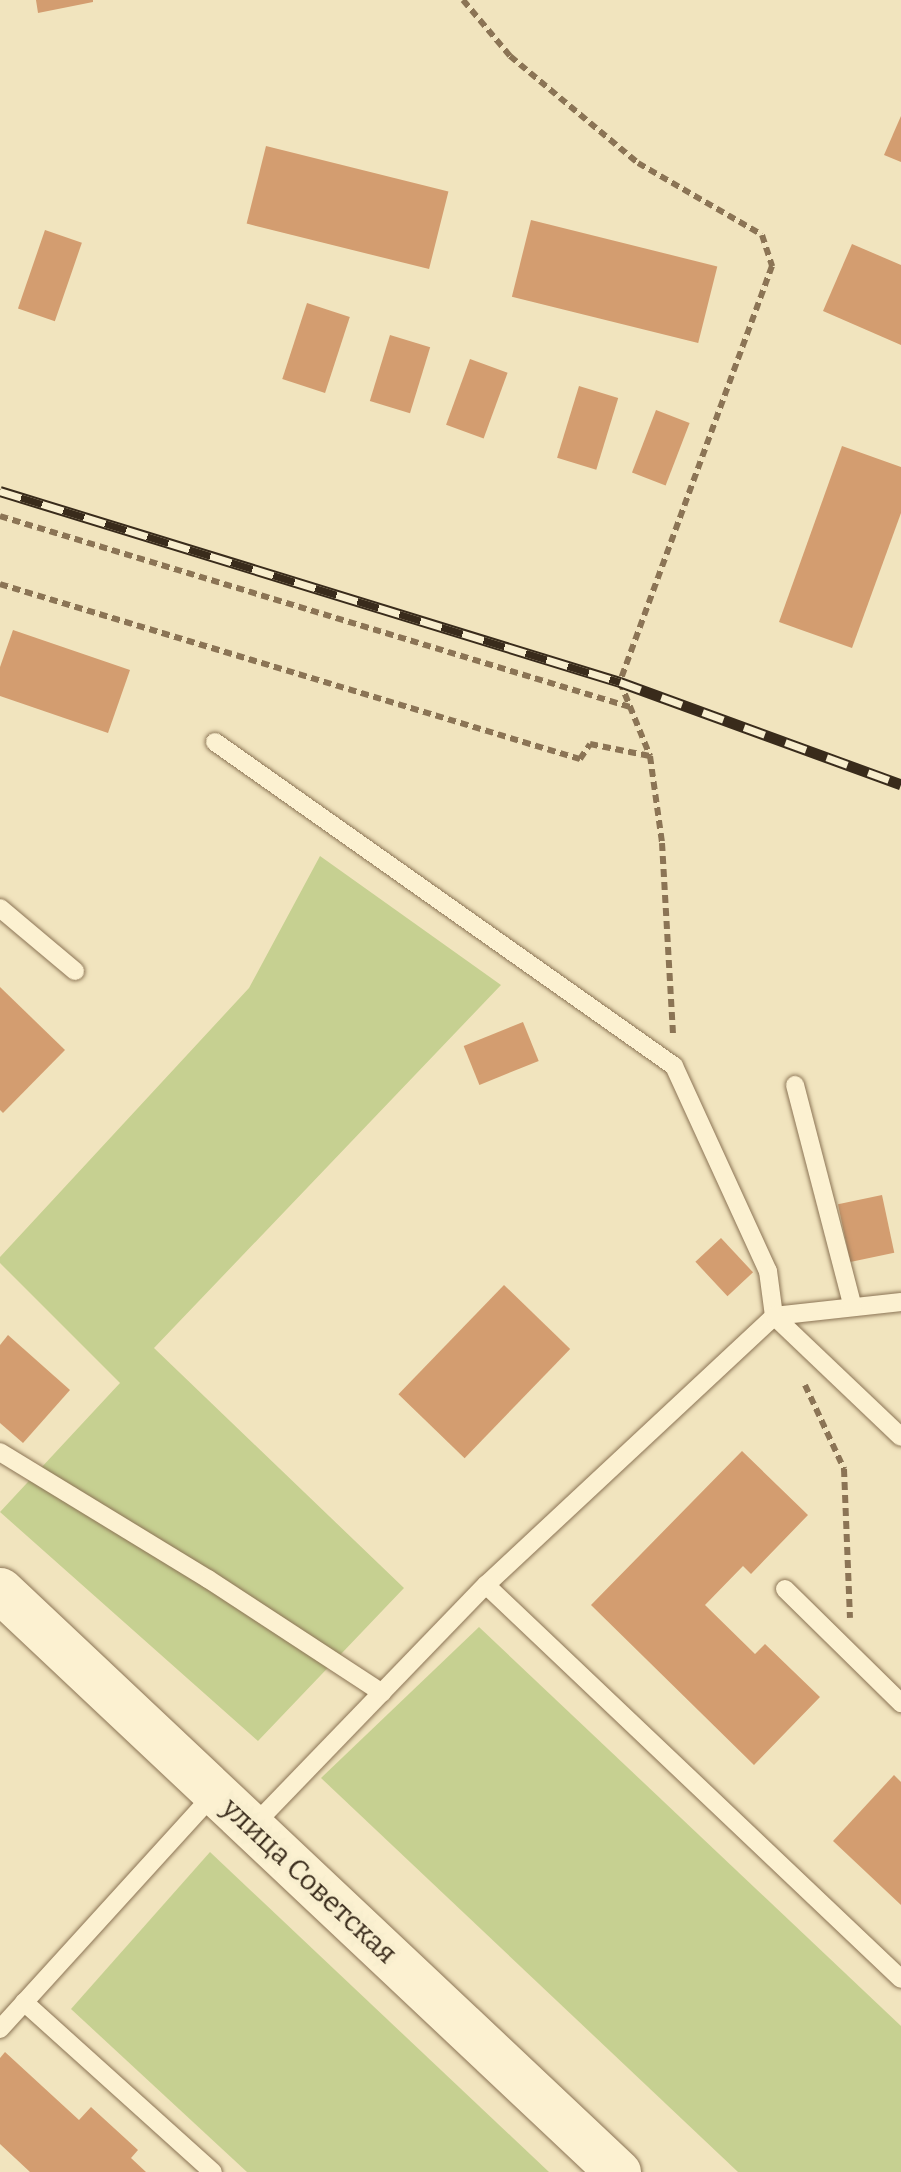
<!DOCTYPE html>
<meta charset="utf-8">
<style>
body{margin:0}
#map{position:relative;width:901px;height:2172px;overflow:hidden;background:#f1e4be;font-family:Bitter,serif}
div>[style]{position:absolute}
.green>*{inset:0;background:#c6d091}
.building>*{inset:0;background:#d39d70;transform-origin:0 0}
.path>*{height:6px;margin-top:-3px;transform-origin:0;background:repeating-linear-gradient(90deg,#8b7455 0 8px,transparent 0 13px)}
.roads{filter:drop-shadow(0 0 2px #8b7455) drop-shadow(0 0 2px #8b7455)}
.service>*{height:18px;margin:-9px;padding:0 9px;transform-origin:9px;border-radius:9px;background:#fcf1d1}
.tertiary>*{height:45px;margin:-22.5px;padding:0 22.5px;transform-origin:22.5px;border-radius:22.5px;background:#fcf1d1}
.rail>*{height:11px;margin-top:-5.5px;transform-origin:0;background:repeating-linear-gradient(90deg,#f8eece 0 22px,#392b1b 0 44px);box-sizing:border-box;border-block:2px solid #392b1b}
span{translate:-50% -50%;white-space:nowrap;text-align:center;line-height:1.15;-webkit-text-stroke:8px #f8eece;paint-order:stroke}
.street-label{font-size:28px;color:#392b1b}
</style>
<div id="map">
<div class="green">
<div style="clip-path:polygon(320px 856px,501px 985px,154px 1348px,404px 1588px,258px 1741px,0 1512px,120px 1383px,0 1263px,0 1257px,249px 988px)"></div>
<div style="clip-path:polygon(479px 1627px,901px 2026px,901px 2172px,738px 2172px,321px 1778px)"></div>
<div style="clip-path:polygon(210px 1852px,549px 2172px,247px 2172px,71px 2009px)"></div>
</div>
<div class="building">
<div style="clip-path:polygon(36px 0,93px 0,93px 2px,38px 13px)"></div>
<div style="clip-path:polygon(901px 116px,901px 162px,884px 155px)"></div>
<div style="left:266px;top:146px;width:188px;height:80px;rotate:14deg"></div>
<div style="left:531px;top:220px;width:192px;height:79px;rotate:14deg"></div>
<div style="left:45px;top:230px;width:39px;height:83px;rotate:19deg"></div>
<div style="clip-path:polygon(852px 244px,901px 265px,901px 345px,823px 311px)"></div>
<div style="left:307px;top:303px;width:45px;height:80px;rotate:18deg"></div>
<div style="left:390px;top:335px;width:42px;height:69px;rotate:17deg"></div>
<div style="left:470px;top:359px;width:40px;height:70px;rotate:20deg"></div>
<div style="left:579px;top:386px;width:41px;height:75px;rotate:17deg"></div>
<div style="left:656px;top:410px;width:36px;height:67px;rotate:21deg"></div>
<div style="clip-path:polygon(842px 446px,901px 467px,901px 513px,852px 648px,779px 622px)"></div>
<div style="clip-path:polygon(13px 630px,130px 670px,108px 733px,0 696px,0 667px)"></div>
<div style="clip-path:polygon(0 987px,65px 1050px,3px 1113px,0 1110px)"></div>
<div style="left:523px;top:1022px;width:42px;height:64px;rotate:68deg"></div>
<div style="left:882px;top:1195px;width:59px;height:45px;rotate:78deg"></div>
<div style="left:721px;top:1238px;width:47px;height:35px;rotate:47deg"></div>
<div style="left:504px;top:1285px;width:92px;height:152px;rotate:44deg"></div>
<div style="clip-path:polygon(8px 1335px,70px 1390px,23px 1443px,0 1423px,0 1345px)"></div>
<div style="clip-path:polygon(742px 1451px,808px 1515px,751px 1574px,743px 1566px,705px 1605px,755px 1654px,765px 1644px,820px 1697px,754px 1765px,591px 1605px)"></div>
<div style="clip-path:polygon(894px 1775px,901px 1782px,901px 1905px,833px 1841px)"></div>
<div style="clip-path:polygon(5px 2052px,79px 2120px,91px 2107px,138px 2150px,131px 2158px,146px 2172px,30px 2172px,0 2144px,0 2058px)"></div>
</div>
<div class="path">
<div style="left:463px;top:0;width:73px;rotate:50deg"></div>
<div style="left:510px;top:56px;width:167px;rotate:39.9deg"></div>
<div style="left:638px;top:163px;width:143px;rotate:30.1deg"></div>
<div style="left:762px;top:235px;width:33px;rotate:72deg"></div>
<div style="left:772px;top:266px;width:443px;rotate:110.1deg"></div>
<div style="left:620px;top:682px;width:80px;rotate:67.9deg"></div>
<div style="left:650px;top:756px;width:88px;rotate:82.1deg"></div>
<div style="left:662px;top:843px;width:192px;rotate:86.7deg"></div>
<div style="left:0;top:516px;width:658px;rotate:16.87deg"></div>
<div style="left:0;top:584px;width:606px;rotate:16.79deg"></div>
<div style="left:580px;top:759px;width:18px;rotate:-56deg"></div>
<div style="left:590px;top:744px;width:61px;rotate:11.3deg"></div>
<div style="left:805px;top:1385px;width:93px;rotate:65.1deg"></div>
<div style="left:844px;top:1469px;width:149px;rotate:87.7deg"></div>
</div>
<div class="roads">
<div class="service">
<div style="left:215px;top:742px;width:562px;rotate:35.22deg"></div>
<div style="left:674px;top:1066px;width:226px;rotate:65.4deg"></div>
<div style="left:768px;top:1271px;width:45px;rotate:82.4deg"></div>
<div style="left:774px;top:1316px;width:128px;rotate:-6.3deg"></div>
<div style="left:0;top:908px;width:98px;rotate:40deg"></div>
<div style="left:795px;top:1085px;width:229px;rotate:75.4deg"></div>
<div style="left:0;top:1452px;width:244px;rotate:31.4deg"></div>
<div style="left:208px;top:1579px;width:208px;rotate:33.2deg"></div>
<div style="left:486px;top:1585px;width:572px;rotate:43.51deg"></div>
<div style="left:785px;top:1589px;width:163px;rotate:44.5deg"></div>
<div style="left:252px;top:1827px;width:337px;rotate:-46deg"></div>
<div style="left:486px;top:1585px;width:394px;rotate:-43deg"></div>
<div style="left:774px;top:1316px;width:175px;rotate:43.6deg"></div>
<div style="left:24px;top:2002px;width:254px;rotate:42deg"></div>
<div style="left:0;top:2029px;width:319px;rotate:-47.7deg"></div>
</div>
<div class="tertiary">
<div style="left:0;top:1590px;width:849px;rotate:43.28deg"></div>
</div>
</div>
<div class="rail">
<div style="left:0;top:491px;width:649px;rotate:17.12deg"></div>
<div style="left:620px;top:682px;width:299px;rotate:20deg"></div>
</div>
<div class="street-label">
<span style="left:309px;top:1881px;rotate:43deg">улица Советская</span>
</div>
</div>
